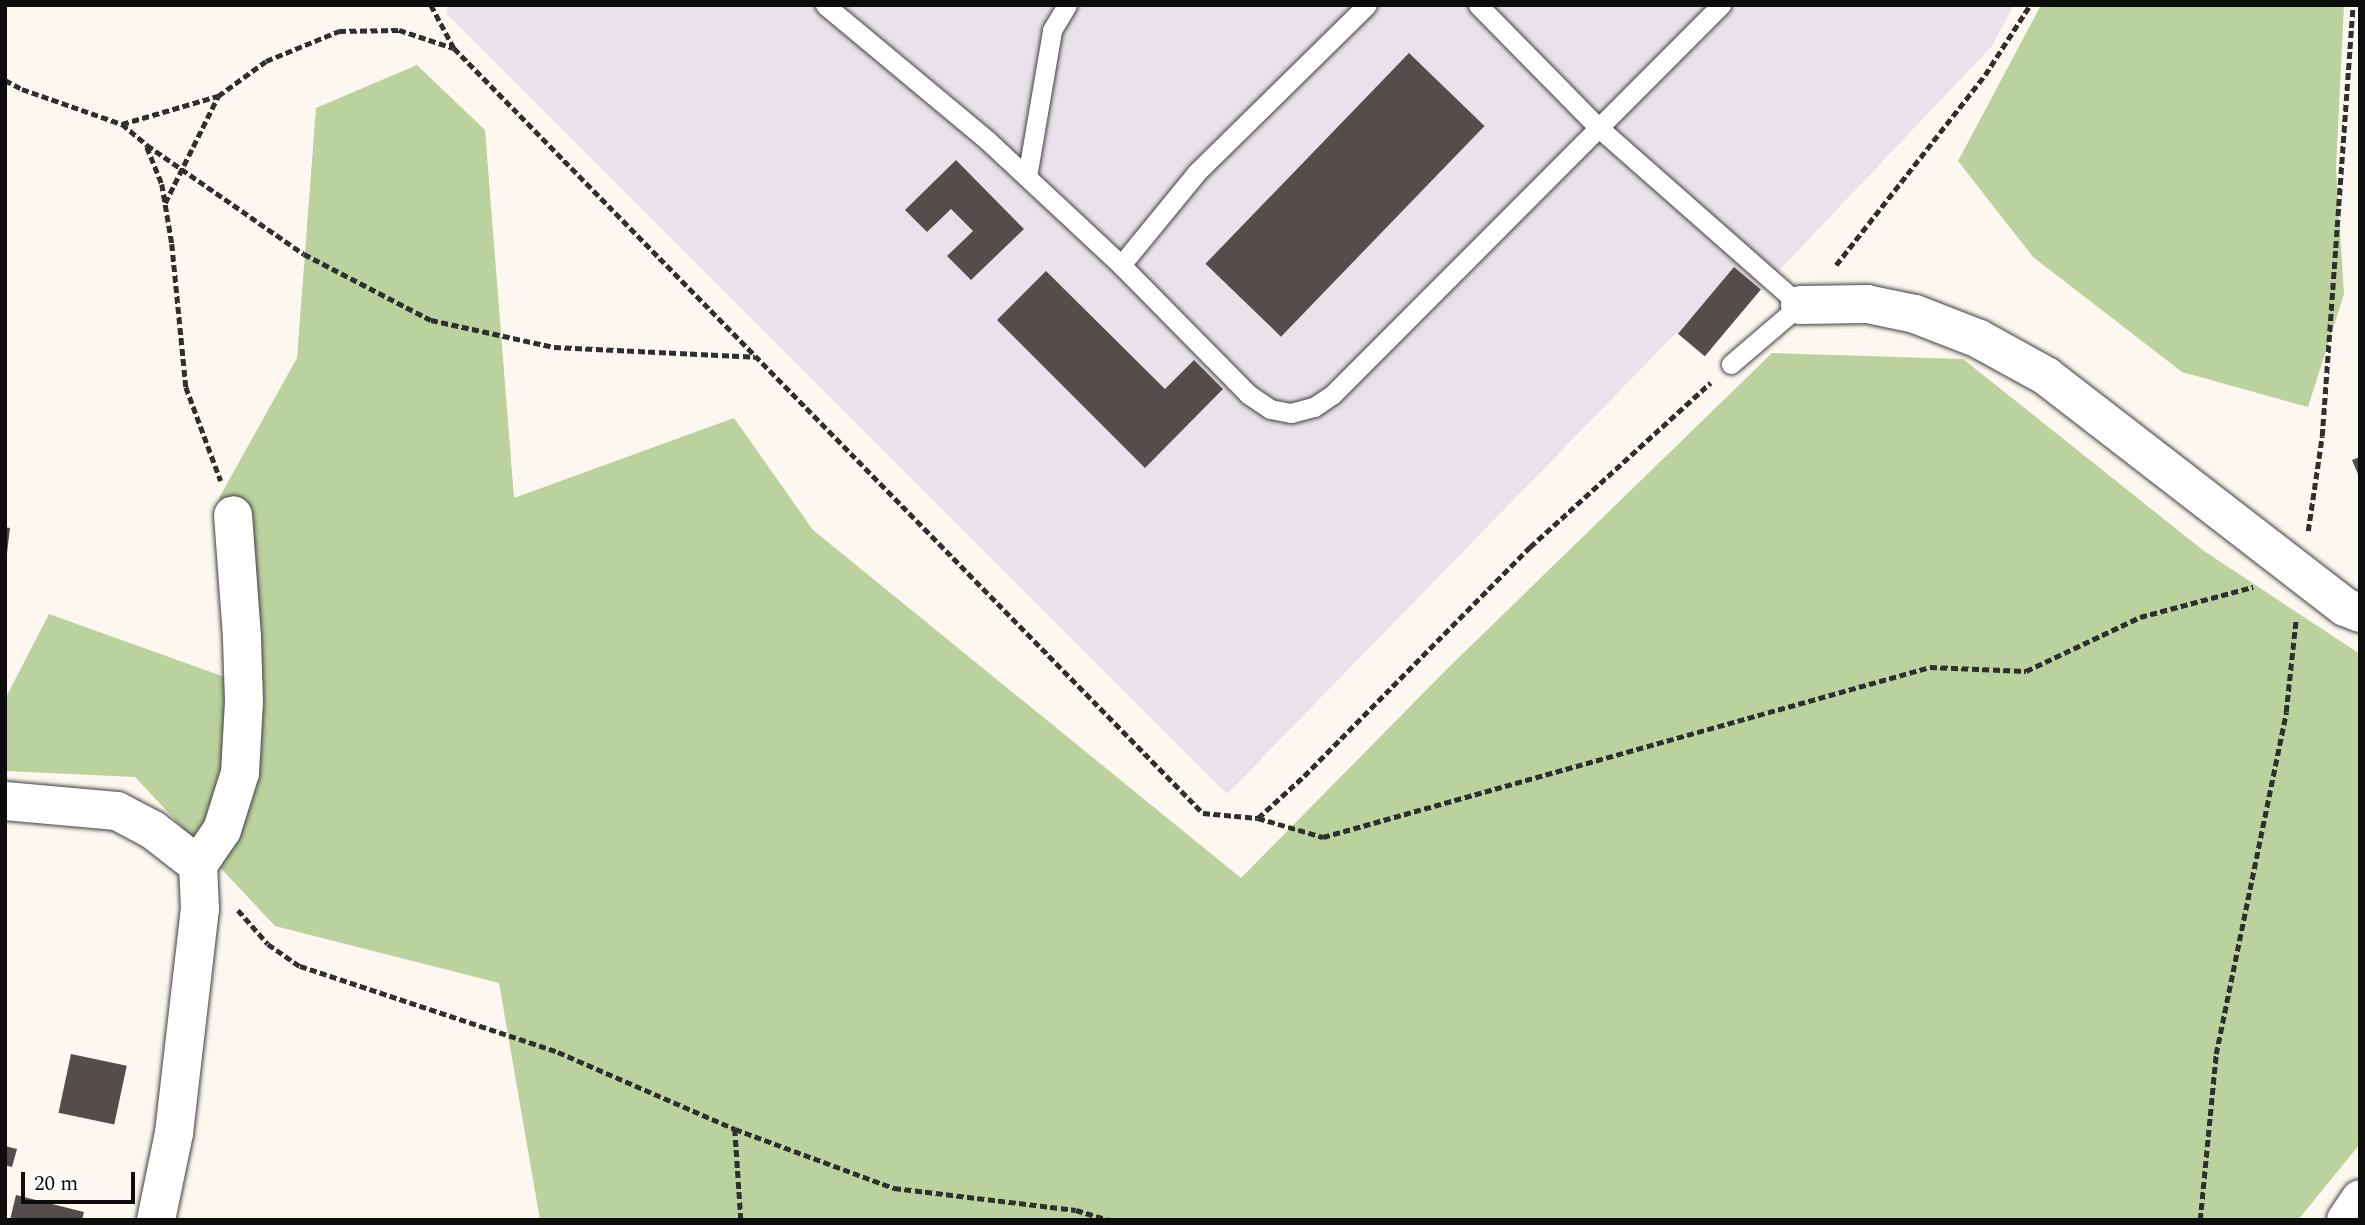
<!DOCTYPE html>
<style>
body{margin:0}
#map{position:relative;width:2365px;height:1225px;overflow:hidden;background:#fdf8ef;font-family:Spectral,serif}
div>[style]{position:absolute}
.industrial>*{inset:0;background:#e9e2ea}
.forest>*{inset:0;background:#bbd19e}
.building>*{inset:0;background:#544d4b;transform-origin:0 0}
.path>*{height:4.5px;margin-top:-2.25px;transform-origin:0;background:repeating-linear-gradient(90deg,#2f2f2f 0 7px,transparent 0 10.5px)}
.roads{filter:drop-shadow(0 0 2px #404040) drop-shadow(0 0 2px #404040)}
.lane>*{height:19px;margin:-9.5px;padding:0 9.5px;transform-origin:9.5px;border-radius:9.5px;background:#fff}
.street>*{height:38px;margin:-19px;padding:0 19px;transform-origin:19px;border-radius:19px;background:#fff}
span{translate:-50% -50%;white-space:nowrap;text-align:center;line-height:1.15;-webkit-text-stroke:7px #fff;paint-order:stroke}
.frame{position:absolute;inset:0;border:7px solid #0d0d0d;pointer-events:none}
.scale{position:absolute;left:21px;top:1172px;width:114px;height:32px;box-sizing:border-box;border:4px solid #0d0d0d;border-top:0;padding-left:9px;font-size:21px;line-height:24px;white-space:nowrap;color:#0d0d0d;-webkit-text-stroke:5px #fff;paint-order:stroke}
</style>
<div id="map">
<div class="industrial">
<div style="clip-path:polygon(447px 5px,2014px 5px,1992px 46px,1771px 279px,1703px 356px,1676px 333px,1227px 794px,447px 14px)"></div>
</div>
<div class="forest">
<div style="clip-path:polygon(2041px 5px,2344px 5px,2336px 168px,2344px 294px,2308px 407px,2182px 372px,2033px 257px,1958px 161px)"></div>
<div style="clip-path:polygon(417px 65px,485px 130px,514px 498px,734px 418px,813px 530px,1241px 878px,1448px 668px,1772px 353px,1963px 359px,2204px 551px,2360px 654px,2360px 1144px,2298px 1220px,540px 1220px,499px 983px,275px 926px,135px 777px,5px 771px,5px 699px,49px 614px,264px 691px,219px 498px,297px 358px,316px 108px)"></div>
</div>
<div class="building">
<div style="left:1409px;top:53px;width:105px;height:293px;rotate:44deg"></div>
<div style="clip-path:polygon(956px 160px,1024px 229px,971px 280px,947px 256px,973px 231px,951px 209px,927px 232px,905px 210px)"></div>
<div style="left:1734px;top:267px;width:35px;height:87px;rotate:40deg"></div>
<div style="clip-path:polygon(1046px 271px,1165px 389px,1194px 360px,1223px 389px,1145px 468px,997px 320px)"></div>
<div style="clip-path:polygon(2360px 457px,2360px 479px,2352px 460px)"></div>
<div style="clip-path:polygon(5px 527px,10px 528px,7px 553px,5px 553px)"></div>
<div style="left:71px;top:1054px;width:57px;height:60px;rotate:12deg"></div>
<div style="clip-path:polygon(5px 1146px,17px 1149px,12px 1167px,5px 1165px)"></div>
<div style="clip-path:polygon(16px 1195px,84px 1212px,82px 1220px,10px 1220px)"></div>
</div>
<div class="path">
<div style="left:431px;top:5px;width:49px;rotate:61.9deg"></div>
<div style="left:454px;top:48px;width:1071px;rotate:45.61deg"></div>
<div style="left:1203px;top:813px;width:55px;rotate:5.2deg"></div>
<div style="left:1258px;top:818px;width:62px;rotate:-42.4deg"></div>
<div style="left:1304px;top:776px;width:322px;rotate:-45.4deg"></div>
<div style="left:1530px;top:547px;width:244px;rotate:-42.3deg"></div>
<div style="left:5px;top:80px;width:19px;rotate:28deg"></div>
<div style="left:22px;top:89px;width:106px;rotate:19.3deg"></div>
<div style="left:122px;top:124px;width:100px;rotate:-16.3deg"></div>
<div style="left:218px;top:96px;width:59px;rotate:-36.1deg"></div>
<div style="left:266px;top:61px;width:79px;rotate:-22.3deg"></div>
<div style="left:339px;top:31px;width:60px;rotate:-1deg"></div>
<div style="left:399px;top:30px;width:57px;rotate:18.4deg"></div>
<div style="left:122px;top:124px;width:33px;rotate:40deg"></div>
<div style="left:147px;top:145px;width:191px;rotate:34.8deg"></div>
<div style="left:304px;top:254px;width:143px;rotate:27.5deg"></div>
<div style="left:431px;top:320px;width:126px;rotate:12.4deg"></div>
<div style="left:554px;top:347px;width:201px;rotate:2.8deg"></div>
<div style="left:147px;top:147px;width:40px;rotate:68deg"></div>
<div style="left:162px;top:184px;width:61px;rotate:80.5deg"></div>
<div style="left:172px;top:244px;width:144px;rotate:84.4deg"></div>
<div style="left:186px;top:387px;width:100px;rotate:69.6deg"></div>
<div style="left:165px;top:203px;width:119px;rotate:-63.6deg"></div>
<div style="left:1836px;top:265px;width:241px;rotate:-51.9deg"></div>
<div style="left:1985px;top:75px;width:83px;rotate:-57.3deg"></div>
<div style="left:2308px;top:531px;width:96px;rotate:-81.6deg"></div>
<div style="left:2322px;top:436px;width:432px;rotate:-85.9deg"></div>
<div style="left:1258px;top:818px;width:68px;rotate:16.3deg"></div>
<div style="left:1323px;top:837px;width:630px;rotate:-15.65deg"></div>
<div style="left:1930px;top:667px;width:96px;rotate:2.4deg"></div>
<div style="left:2026px;top:671px;width:126px;rotate:-25.3deg"></div>
<div style="left:2140px;top:617px;width:117px;rotate:-14.9deg"></div>
<div style="left:238px;top:910px;width:45px;rotate:48.6deg"></div>
<div style="left:268px;top:944px;width:39px;rotate:35deg"></div>
<div style="left:300px;top:966px;width:272px;rotate:18.4deg"></div>
<div style="left:558px;top:1052px;width:193px;rotate:23.5deg"></div>
<div style="left:735px;top:1129px;width:170px;rotate:20.4deg"></div>
<div style="left:894px;top:1188px;width:183px;rotate:6.9deg"></div>
<div style="left:1076px;top:1210px;width:34px;rotate:17deg"></div>
<div style="left:735px;top:1129px;width:91px;rotate:86.2deg"></div>
<div style="left:2200px;top:1220px;width:167px;rotate:-84.5deg"></div>
<div style="left:2216px;top:1054px;width:349px;rotate:-78.4deg"></div>
<div style="left:2286px;top:712px;width:94px;rotate:-83.9deg"></div>
</div>
<div class="roads">
<div class="lane">
<div style="left:825px;top:5px;width:211px;rotate:39.8deg"></div>
<div style="left:987px;top:140px;width:183px;rotate:43deg"></div>
<div style="left:1121px;top:265px;width:181px;rotate:45.4deg"></div>
<div style="left:1248px;top:394px;width:27px;rotate:34deg"></div>
<div style="left:1270px;top:409px;width:21px;rotate:11deg"></div>
<div style="left:1291px;top:413px;width:24px;rotate:-15deg"></div>
<div style="left:1314px;top:407px;width:22px;rotate:-34deg"></div>
<div style="left:1332px;top:395px;width:551px;rotate:-45.07deg"></div>
<div style="left:1478px;top:5px;width:173px;rotate:45.5deg"></div>
<div style="left:1599px;top:128px;width:268px;rotate:41.4deg"></div>
<div style="left:1800px;top:305px;width:91px;rotate:139.5deg"></div>
<div style="left:1027px;top:177px;width:149px;rotate:-80.3deg"></div>
<div style="left:1052px;top:30px;width:29px;rotate:-59deg"></div>
<div style="left:1121px;top:265px;width:120px;rotate:-50.7deg"></div>
<div style="left:1197px;top:172px;width:238px;rotate:-44.5deg"></div>
</div>
<div class="street">
<div style="left:1800px;top:305px;width:67px;rotate:-0.9deg"></div>
<div style="left:1867px;top:304px;width:49px;rotate:11.8deg"></div>
<div style="left:1915px;top:314px;width:69px;rotate:21.3deg"></div>
<div style="left:1979px;top:339px;width:77px;rotate:28.9deg"></div>
<div style="left:2046px;top:376px;width:378px;rotate:37.7deg"></div>
<div style="left:2345px;top:607px;width:16px;rotate:22deg"></div>
<div style="left:5px;top:801px;width:112px;rotate:5.1deg"></div>
<div style="left:117px;top:811px;width:41px;rotate:27.8deg"></div>
<div style="left:153px;top:830px;width:57px;rotate:37.9deg"></div>
<div style="left:156px;top:1220px;width:89px;rotate:-78.3deg"></div>
<div style="left:174px;top:1133px;width:226px;rotate:-83.4deg"></div>
<div style="left:200px;top:909px;width:44px;rotate:-92.6deg"></div>
<div style="left:198px;top:865px;width:42px;rotate:-55.6deg"></div>
<div style="left:222px;top:830px;width:60px;rotate:-72.5deg"></div>
<div style="left:240px;top:773px;width:71px;rotate:-86.8deg"></div>
<div style="left:244px;top:702px;width:65px;rotate:-91.8deg"></div>
<div style="left:242px;top:637px;width:122px;rotate:-94.2deg"></div>
<div style="left:2346px;top:1220px;width:25px;rotate:-56deg"></div>
</div>
</div>
<div class="frame"></div>
<div class="scale">20 m</div>
</div>
